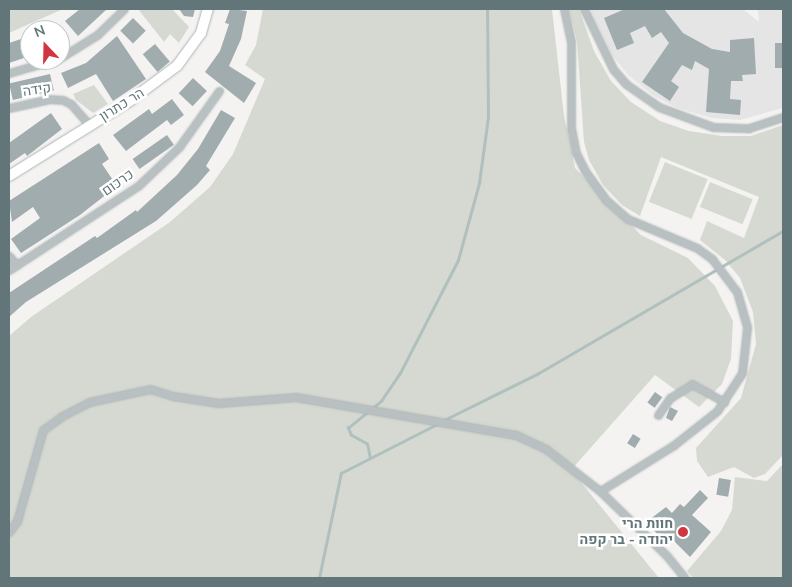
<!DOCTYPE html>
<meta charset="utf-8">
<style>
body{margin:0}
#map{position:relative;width:792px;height:587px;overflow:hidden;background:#f4f3f1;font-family:"Nunito Sans",Heebo,sans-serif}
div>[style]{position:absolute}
.built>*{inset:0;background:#e5e5e5}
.green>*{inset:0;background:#d6d9d1;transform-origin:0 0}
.stream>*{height:2.5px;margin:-1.25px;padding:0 1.25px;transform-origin:1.25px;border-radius:1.25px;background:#b0c0bf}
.building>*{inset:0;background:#a1acae;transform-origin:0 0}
.roads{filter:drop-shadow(0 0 1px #acb4b6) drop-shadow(0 0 1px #acb4b6)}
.street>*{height:7px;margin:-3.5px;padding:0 3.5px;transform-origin:3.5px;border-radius:3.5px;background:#b9c0c1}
.secondary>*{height:10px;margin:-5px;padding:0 5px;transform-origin:5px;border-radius:5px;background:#fff}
.dots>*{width:14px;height:14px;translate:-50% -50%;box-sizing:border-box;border:2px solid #fff;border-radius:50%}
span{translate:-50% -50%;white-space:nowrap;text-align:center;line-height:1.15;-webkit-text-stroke:5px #fff;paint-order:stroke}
.street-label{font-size:14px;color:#62767a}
.poi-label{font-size:14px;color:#62767a;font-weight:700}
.right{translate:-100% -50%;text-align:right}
.frame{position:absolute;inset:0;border:10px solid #62767a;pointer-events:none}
.north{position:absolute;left:20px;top:20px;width:50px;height:50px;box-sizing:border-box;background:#fff;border:1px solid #c0c8ca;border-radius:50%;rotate:339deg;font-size:14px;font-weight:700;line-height:20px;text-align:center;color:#62767a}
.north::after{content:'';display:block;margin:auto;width:18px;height:22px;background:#d1353f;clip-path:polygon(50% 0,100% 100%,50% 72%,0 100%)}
</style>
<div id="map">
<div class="built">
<div style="clip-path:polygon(590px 9px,743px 9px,759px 22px,758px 9px,783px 9px,783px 108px,740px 120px,712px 118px,677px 108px,654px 96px,628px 75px,612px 55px)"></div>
</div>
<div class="green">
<div style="clip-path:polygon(9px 9px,63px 9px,9px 33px)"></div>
<div style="clip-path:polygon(138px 9px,172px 9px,189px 27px,179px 43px,170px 34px,164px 42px)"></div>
<div style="clip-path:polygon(263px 9px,552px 9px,564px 116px,575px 168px,641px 235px,688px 258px,715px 286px,733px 321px,731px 359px,722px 384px,699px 407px,655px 375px,571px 470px,659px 578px,9px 578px,9px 336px,31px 317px,170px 222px,210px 187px,233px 154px,265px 79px,245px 65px,256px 45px)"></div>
<div style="clip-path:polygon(569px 9px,579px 9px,594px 51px,611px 81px,631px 102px,660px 121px,689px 131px,722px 136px,751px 136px,783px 125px,783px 455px,765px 474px,754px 478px,734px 467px,708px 477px,697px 461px,696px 448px,741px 398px,756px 344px,753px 312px,740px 278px,725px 260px,700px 240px,707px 221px,744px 238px,759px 197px,661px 157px,640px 216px,622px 205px,603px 185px,589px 160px,584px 142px,577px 41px)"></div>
<div style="clip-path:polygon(94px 85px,108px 104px,93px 113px,76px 100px,73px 94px)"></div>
<div style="left:665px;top:162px;width:46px;height:43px;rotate:22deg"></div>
<div style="left:710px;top:182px;width:46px;height:27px;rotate:22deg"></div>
<div style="clip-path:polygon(783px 464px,783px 578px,693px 578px,687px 571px,721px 531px,732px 510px,735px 477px,767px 481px)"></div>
</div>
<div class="stream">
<div style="left:444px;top:420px;width:104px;rotate:-26.3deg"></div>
<div style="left:537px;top:374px;width:285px;rotate:-30.2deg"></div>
<div style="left:370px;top:458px;width:14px;rotate:-102deg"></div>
<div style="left:367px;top:444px;width:18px;rotate:-151deg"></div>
<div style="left:351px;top:435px;width:8px;rotate:-113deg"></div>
<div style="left:348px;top:428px;width:43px;rotate:-39.3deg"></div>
<div style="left:381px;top:401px;width:34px;rotate:-56deg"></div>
<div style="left:400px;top:373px;width:127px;rotate:-62.8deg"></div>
<div style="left:458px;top:260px;width:80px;rotate:-74.7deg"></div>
<div style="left:479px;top:183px;width:67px;rotate:-82.2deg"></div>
<div style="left:488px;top:117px;width:108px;rotate:-90.5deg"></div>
<div style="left:319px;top:578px;width:107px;rotate:-78.2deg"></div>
<div style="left:341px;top:473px;width:108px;rotate:-27deg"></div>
</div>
<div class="building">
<div style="clip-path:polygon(80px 9px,107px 9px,78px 36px,65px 21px)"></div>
<div style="clip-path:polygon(179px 9px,195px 9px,193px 17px,184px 16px)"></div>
<div style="clip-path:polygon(230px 9px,247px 11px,241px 39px,229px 66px,256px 83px,244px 103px,205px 72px,220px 51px,229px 24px,225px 23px)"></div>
<div style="clip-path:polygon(625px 9px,664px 9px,683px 33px,712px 49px,730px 52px,730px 40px,754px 38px,756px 74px,742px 75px,743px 81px,731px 81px,730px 99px,741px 100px,740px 115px,706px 112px,709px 69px,695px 61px,692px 70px,682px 65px,671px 81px,679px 87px,670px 101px,642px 82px,669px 43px,661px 32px,652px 38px,645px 26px,630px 33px,634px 43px,617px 50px,604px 18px)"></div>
<div style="left:133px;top:18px;width:18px;height:18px;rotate:45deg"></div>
<div style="clip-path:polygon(30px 36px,30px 56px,9px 63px,9px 43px)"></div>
<div style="clip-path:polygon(117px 36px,146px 79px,113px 101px,96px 74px,68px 88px,61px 73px,86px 63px)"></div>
<div style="left:775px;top:43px;width:8px;height:25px"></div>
<div style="left:155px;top:44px;width:23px;height:16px;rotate:50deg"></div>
<div style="left:50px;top:74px;width:17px;height:42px;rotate:77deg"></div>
<div style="left:193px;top:78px;width:19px;height:21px;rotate:43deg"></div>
<div style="clip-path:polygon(172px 99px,184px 115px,171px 125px,167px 120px,126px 151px,113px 135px,149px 109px,152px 114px)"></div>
<div style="clip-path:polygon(221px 110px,235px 118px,206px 166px,210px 170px,197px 185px,156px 221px,26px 302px,9px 317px,9px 293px,95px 236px,97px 238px,136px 210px,137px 212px,177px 175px,198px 149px)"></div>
<div style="clip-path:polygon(51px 113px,62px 129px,27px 156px,25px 153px,9px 164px,9px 143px)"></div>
<div style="left:167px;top:135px;width:12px;height:42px;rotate:55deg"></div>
<div style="clip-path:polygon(99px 143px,109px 159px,102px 164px,117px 186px,80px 215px,21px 253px,11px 239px,40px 218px,33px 207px,12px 222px,9px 201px)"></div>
<div style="left:655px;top:392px;width:9px;height:13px;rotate:36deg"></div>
<div style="clip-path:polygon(670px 407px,678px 411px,672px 421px,666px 418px)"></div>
<div style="left:633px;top:434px;width:9px;height:11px;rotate:32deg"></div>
<div style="left:719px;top:478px;width:12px;height:17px;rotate:9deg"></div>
<div style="clip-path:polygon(700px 490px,708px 498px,692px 515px,711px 532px,690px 557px,671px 538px,667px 542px,645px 523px,666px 507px,672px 513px,680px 504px,684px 507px)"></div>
</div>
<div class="roads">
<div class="street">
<div style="left:564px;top:9px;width:33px;rotate:78deg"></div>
<div style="left:571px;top:41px;width:87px;rotate:90deg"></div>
<div style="left:571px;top:128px;width:25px;rotate:79deg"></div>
<div style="left:576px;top:153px;width:20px;rotate:63deg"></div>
<div style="left:585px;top:171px;width:36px;rotate:54deg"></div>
<div style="left:606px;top:200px;width:29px;rotate:41deg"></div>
<div style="left:628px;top:219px;width:75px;rotate:22.8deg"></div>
<div style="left:697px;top:248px;width:19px;rotate:36deg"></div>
<div style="left:712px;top:259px;width:41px;rotate:52.9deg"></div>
<div style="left:737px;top:292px;width:37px;rotate:74deg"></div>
<div style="left:747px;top:328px;width:45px;rotate:96.3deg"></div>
<div style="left:742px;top:373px;width:45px;rotate:123.3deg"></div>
<div style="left:717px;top:411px;width:55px;rotate:141.7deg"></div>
<div style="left:674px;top:445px;width:87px;rotate:148.1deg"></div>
<div style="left:584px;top:9px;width:67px;rotate:64.2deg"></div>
<div style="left:613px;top:69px;width:20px;rotate:49deg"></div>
<div style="left:626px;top:84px;width:40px;rotate:34.9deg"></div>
<div style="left:659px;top:107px;width:58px;rotate:20.3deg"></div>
<div style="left:713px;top:127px;width:36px;rotate:2deg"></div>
<div style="left:749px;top:128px;width:36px;rotate:-18deg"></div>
<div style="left:60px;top:58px;width:44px;rotate:-31.9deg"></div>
<div style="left:97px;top:35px;width:37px;rotate:-44deg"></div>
<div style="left:9px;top:73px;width:47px;rotate:-16.1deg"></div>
<div style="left:9px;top:108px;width:42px;rotate:-12.4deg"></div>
<div style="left:50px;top:99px;width:13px;rotate:4deg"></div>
<div style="left:63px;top:100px;width:9px;rotate:27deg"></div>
<div style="left:71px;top:104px;width:28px;rotate:49deg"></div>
<div style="left:9px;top:256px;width:12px;rotate:48deg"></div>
<div style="left:9px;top:270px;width:154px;rotate:-33.1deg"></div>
<div style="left:138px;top:186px;width:57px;rotate:-43.6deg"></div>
<div style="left:179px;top:147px;width:69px;rotate:-54.5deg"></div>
<div style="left:658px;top:415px;width:21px;rotate:-55deg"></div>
<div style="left:670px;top:398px;width:26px;rotate:-32deg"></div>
<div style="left:692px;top:384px;width:37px;rotate:29deg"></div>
<div style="left:9px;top:532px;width:14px;rotate:-54deg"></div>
<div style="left:17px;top:521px;width:95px;rotate:-74.1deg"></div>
<div style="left:43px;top:430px;width:24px;rotate:-36deg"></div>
<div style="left:62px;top:416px;width:30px;rotate:-27deg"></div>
<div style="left:89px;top:402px;width:62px;rotate:-12deg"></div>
<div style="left:150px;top:389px;width:24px;rotate:17deg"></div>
<div style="left:173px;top:396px;width:46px;rotate:8.8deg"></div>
<div style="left:218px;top:403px;width:78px;rotate:-4.4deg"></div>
<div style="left:296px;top:397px;width:223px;rotate:9.8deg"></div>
<div style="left:516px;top:435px;width:33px;rotate:25deg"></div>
<div style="left:546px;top:449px;width:68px;rotate:37.9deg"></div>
<div style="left:600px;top:491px;width:93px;rotate:44.1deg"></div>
<div style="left:667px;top:556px;width:28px;rotate:51deg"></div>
</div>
<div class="secondary">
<div style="left:9px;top:176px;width:144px;rotate:-31.9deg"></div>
<div style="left:131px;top:100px;width:57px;rotate:-36.5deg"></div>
<div style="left:177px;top:66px;width:41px;rotate:-54deg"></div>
<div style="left:201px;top:33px;width:25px;rotate:-74deg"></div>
</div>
</div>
<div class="dots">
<div style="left:683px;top:532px;background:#d1353f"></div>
</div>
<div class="street-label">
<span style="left:37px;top:90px;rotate:-8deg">קידה</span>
<span style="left:122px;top:105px;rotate:-32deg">הר כתרון</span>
<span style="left:118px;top:183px;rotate:-35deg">כרכום</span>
</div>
<div class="poi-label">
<span class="right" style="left:673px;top:532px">חוות הרי<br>יהודה - בר קפה</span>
</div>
<div class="frame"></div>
<div class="north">N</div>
</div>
